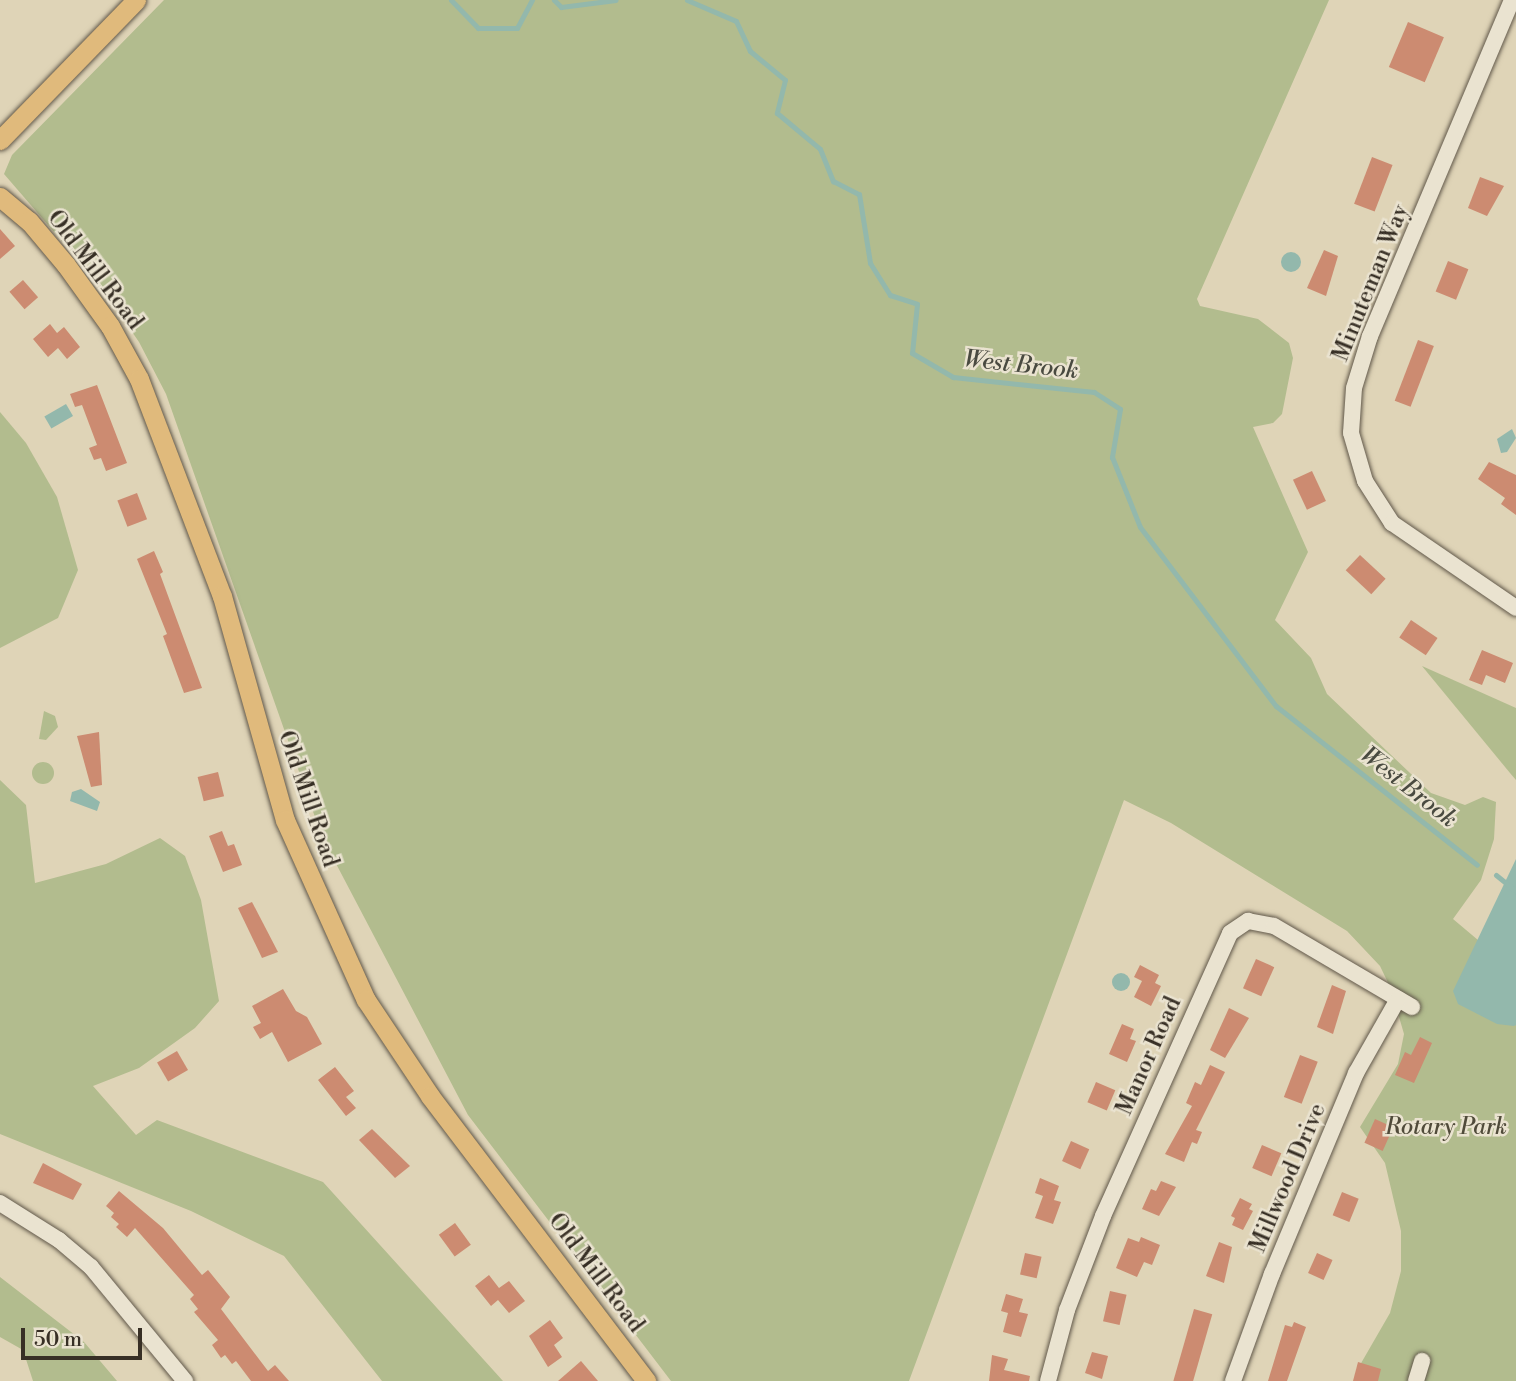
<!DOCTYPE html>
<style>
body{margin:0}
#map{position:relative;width:1516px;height:1381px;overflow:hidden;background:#dfd4b7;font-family:"Libre Bodoni",serif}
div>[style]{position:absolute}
.green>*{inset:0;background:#b2bc8e}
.round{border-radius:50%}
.water>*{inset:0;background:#93b8ac;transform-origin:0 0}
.stream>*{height:5px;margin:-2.5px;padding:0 2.5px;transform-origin:2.5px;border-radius:2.5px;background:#93b8ac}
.building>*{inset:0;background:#cc8b71;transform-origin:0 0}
.roads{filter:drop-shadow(0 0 2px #61584a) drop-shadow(0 0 2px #61584a)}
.minor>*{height:16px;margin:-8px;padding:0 8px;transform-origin:8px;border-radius:8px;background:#eae3d0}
.major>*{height:19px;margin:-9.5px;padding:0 9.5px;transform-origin:9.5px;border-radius:9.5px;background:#e0ba7c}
span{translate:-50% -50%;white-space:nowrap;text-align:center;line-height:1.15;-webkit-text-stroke:5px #eae3d0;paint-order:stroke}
.street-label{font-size:23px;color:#372f25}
.park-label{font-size:23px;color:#504b3a;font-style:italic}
.water-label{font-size:24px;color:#494a40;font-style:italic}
.scale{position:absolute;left:21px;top:1328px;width:121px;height:32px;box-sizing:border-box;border:4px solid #372f25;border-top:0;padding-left:9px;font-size:21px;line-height:24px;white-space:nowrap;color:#372f25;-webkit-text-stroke:5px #eae3d0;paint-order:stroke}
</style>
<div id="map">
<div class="green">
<div style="clip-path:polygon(164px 0,1329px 0,1197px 299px,1200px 306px,1258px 319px,1289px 343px,1293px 358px,1282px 414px,1273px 423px,1253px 427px,1308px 552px,1275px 620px,1311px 658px,1327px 694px,1431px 793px,1465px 805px,1483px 797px,1496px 802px,1494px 839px,1481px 880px,1453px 919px,1516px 972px,1516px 1381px,1356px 1381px,1360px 1365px,1390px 1313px,1401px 1271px,1401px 1231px,1385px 1163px,1360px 1127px,1398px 1064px,1404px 1034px,1391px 989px,1380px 966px,1347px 931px,1171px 823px,1124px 800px,909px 1381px,671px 1381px,468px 1115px,322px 837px,166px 394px,139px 342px,99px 284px,4px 174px,12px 155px)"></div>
<div style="clip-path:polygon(0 412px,26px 443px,57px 497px,78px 570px,58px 618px,0 648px)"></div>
<div style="clip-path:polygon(1422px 666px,1516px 708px,1516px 780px,1510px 773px)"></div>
<div style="clip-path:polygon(44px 711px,55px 716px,58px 727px,46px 740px,39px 739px)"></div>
<div class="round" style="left:32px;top:762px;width:22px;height:22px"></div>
<div style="clip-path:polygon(0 780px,26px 805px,35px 883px,106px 864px,160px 838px,185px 856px,201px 900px,219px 1001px,195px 1028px,139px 1068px,93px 1086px,136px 1135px,157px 1120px,323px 1182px,503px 1381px,382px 1381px,284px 1256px,191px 1211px,0 1134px)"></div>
<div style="clip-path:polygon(0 1277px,84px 1342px,117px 1381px,33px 1381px,23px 1350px,0 1337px)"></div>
</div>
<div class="water">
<div class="round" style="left:1281px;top:252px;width:20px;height:20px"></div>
<div style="left:66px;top:404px;width:14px;height:25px;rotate:60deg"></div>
<div style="clip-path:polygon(1512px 429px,1516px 438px,1507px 452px,1501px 453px,1497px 439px)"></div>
<div style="clip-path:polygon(81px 789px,100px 802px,97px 811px,70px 801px,72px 792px)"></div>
<div style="clip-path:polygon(1516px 859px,1516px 1025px,1514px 1026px,1497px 1024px,1458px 1004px,1453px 991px)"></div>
<div class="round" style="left:1112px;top:973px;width:18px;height:18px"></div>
</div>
<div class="stream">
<div style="left:451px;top:0;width:39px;rotate:46deg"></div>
<div style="left:478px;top:28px;width:39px"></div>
<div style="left:517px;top:28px;width:32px;rotate:-62deg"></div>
<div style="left:554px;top:0;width:10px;rotate:45deg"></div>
<div style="left:561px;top:7px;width:55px;rotate:-7.3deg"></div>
<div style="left:687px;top:0;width:53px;rotate:23.2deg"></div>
<div style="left:736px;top:21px;width:33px;rotate:65deg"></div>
<div style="left:750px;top:51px;width:45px;rotate:39.6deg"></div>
<div style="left:785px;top:80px;width:34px;rotate:104deg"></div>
<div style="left:777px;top:113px;width:56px;rotate:39.9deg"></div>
<div style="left:820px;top:149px;width:35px;rotate:68deg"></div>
<div style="left:833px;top:181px;width:29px;rotate:27deg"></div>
<div style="left:859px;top:194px;width:70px;rotate:80.9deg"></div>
<div style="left:870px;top:263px;width:38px;rotate:58deg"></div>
<div style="left:890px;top:295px;width:28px;rotate:18deg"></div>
<div style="left:917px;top:304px;width:49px;rotate:95.8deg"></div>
<div style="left:912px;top:353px;width:48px;rotate:30.3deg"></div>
<div style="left:953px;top:377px;width:142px;rotate:6.1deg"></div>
<div style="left:1094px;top:392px;width:31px;rotate:33deg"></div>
<div style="left:1120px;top:409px;width:49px;rotate:99.5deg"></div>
<div style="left:1112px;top:457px;width:75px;rotate:68.2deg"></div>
<div style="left:1140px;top:527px;width:225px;rotate:52.8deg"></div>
<div style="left:1276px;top:706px;width:256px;rotate:38.3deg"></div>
<div style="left:1496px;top:875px;width:26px;rotate:39deg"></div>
</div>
<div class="building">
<div style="left:1408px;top:22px;width:39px;height:49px;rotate:23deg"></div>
<div style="left:1372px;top:157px;width:22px;height:50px;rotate:21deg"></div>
<div style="clip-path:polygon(1480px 177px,1504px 186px,1487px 216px,1468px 208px)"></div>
<div style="clip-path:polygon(0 229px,15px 246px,0 259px)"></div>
<div style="clip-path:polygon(1324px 250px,1338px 256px,1326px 296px,1307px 288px)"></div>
<div style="left:1448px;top:261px;width:22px;height:33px;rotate:22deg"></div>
<div style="left:23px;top:280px;width:23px;height:18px;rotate:49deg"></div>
<div style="clip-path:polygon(50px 324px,57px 333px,64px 327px,80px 347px,67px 359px,58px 348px,48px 357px,33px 339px)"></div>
<div style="left:1418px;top:340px;width:17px;height:65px;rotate:21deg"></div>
<div style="clip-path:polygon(97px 385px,127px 463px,106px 471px,101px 458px,94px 460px,89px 448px,97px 445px,82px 405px,75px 407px,70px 394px)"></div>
<div style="clip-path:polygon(1489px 462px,1516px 475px,1516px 515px,1501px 504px,1505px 498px,1478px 479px)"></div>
<div style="left:1312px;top:471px;width:33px;height:21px;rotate:65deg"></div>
<div style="left:137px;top:493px;width:28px;height:21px;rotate:69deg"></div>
<div style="clip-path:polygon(154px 551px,163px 572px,160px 574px,202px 688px,184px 693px,163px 636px,167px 634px,137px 559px)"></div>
<div style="left:1360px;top:555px;width:35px;height:21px;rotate:43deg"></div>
<div style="left:1411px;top:620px;width:32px;height:21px;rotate:34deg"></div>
<div style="clip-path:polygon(1482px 650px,1513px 663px,1505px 683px,1486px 675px,1482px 685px,1469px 680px)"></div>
<div style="clip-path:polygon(99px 732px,102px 785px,91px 787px,77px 736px)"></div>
<div style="left:218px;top:772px;width:25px;height:21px;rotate:76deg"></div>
<div style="clip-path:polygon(222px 831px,228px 846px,234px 844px,242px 865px,223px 872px,209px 836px)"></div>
<div style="clip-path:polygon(252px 902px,278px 952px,262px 958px,238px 908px)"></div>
<div style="left:1256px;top:959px;width:20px;height:32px;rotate:24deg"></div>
<div style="clip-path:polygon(1140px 965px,1159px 975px,1155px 983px,1161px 986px,1151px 1006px,1134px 997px,1142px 981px,1134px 977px)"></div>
<div style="clip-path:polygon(1332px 985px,1346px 991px,1333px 1034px,1317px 1027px)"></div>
<div style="clip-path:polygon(283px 989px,296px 1011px,307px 1017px,322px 1044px,288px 1062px,272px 1032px,260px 1039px,253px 1027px,261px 1023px,252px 1006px)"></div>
<div style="clip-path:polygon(1229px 1008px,1249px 1018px,1225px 1058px,1210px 1050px)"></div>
<div style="clip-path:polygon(1122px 1024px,1134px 1029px,1130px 1039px,1136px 1041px,1127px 1062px,1109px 1054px)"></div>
<div style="clip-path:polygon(1420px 1037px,1432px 1043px,1414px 1083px,1395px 1075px,1405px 1052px,1411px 1055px)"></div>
<div style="left:177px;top:1051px;width:22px;height:23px;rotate:60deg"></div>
<div style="left:1300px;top:1055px;width:19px;height:45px;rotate:21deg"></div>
<div style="clip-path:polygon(1210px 1065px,1225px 1072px,1196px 1130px,1202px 1132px,1197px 1144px,1192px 1142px,1184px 1162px,1165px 1154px,1192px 1106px,1186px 1103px,1195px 1082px,1201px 1085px)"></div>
<div style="clip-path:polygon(335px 1067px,354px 1091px,346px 1097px,356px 1108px,346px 1116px,318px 1080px)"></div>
<div style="left:1096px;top:1082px;width:21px;height:22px;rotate:23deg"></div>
<div style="left:1375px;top:1119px;width:20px;height:26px;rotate:24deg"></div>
<div style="clip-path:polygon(372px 1129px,410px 1166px,395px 1178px,359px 1140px)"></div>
<div style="left:1071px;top:1141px;width:20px;height:22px;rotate:24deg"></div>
<div style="left:1262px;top:1145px;width:21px;height:25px;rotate:23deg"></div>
<div style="clip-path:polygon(43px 1163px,82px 1184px,73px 1200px,33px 1183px)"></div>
<div style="clip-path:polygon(1040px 1178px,1059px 1186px,1054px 1200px,1061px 1202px,1053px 1224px,1035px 1218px,1043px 1196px,1035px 1193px)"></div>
<div style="clip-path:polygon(1161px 1181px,1176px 1187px,1159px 1216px,1142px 1209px,1151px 1189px,1156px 1191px)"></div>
<div style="clip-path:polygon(119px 1191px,163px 1228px,202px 1275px,208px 1270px,230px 1297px,221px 1309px,268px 1371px,275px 1365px,289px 1381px,251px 1381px,236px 1361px,232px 1364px,225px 1355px,221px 1358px,212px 1345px,218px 1340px,194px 1312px,198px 1309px,190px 1299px,194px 1295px,135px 1228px,127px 1237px,116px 1227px,119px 1224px,111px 1217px,114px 1213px,106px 1206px)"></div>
<div style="left:1342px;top:1192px;width:18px;height:25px;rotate:22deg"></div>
<div style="clip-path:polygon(1240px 1198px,1252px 1204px,1249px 1209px,1253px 1211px,1243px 1230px,1232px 1225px,1235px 1218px,1231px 1216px)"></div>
<div style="left:455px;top:1223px;width:27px;height:20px;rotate:54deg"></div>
<div style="clip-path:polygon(1141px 1237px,1160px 1245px,1152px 1265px,1144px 1262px,1137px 1277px,1116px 1268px,1128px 1238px,1139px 1242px)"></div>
<div style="clip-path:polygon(1219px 1242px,1232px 1247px,1224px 1283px,1206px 1276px)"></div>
<div style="left:1025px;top:1253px;width:17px;height:22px;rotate:13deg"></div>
<div style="left:1317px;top:1253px;width:17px;height:22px;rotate:24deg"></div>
<div style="clip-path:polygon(489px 1275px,499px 1288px,509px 1281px,525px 1301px,509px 1313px,498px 1300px,491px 1306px,475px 1286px)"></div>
<div style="left:1110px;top:1291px;width:17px;height:31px;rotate:13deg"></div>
<div style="clip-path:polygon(1006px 1294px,1023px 1299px,1019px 1312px,1028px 1314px,1021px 1337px,1003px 1332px,1008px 1313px,1001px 1311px)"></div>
<div style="left:1194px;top:1309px;width:19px;height:75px;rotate:16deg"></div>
<div style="clip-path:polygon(550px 1320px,563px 1338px,554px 1345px,562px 1357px,548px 1367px,529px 1336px)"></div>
<div style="clip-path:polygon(1294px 1322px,1306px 1327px,1287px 1381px,1268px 1381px,1285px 1325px,1292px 1327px)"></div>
<div style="clip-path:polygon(1092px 1352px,1108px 1356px,1102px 1379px,1085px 1373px)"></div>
<div style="clip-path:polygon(992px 1355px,1008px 1359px,1004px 1370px,1030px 1376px,1029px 1381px,989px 1381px)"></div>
<div style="clip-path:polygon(581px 1361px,598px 1381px,558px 1381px)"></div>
<div style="clip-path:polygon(1358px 1362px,1381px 1369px,1378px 1381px,1353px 1381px)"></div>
</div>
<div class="roads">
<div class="minor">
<div style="left:1512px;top:0;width:365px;rotate:112.9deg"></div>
<div style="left:1370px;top:336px;width:54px;rotate:107.1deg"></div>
<div style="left:1354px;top:388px;width:45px;rotate:93.8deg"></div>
<div style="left:1351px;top:433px;width:50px;rotate:73.7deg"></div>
<div style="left:1365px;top:481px;width:50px;rotate:57.3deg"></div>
<div style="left:1392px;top:523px;width:150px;rotate:34.4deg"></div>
<div style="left:0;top:1203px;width:70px;rotate:32.1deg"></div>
<div style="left:59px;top:1240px;width:42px;rotate:40.2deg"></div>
<div style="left:91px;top:1267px;width:148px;rotate:50.5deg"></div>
<div style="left:1048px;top:1381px;width:73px;rotate:-75deg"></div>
<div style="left:1067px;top:1310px;width:101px;rotate:-69deg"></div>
<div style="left:1103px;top:1216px;width:310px;rotate:-65.8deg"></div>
<div style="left:1230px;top:933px;width:22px;rotate:-34deg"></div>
<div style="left:1248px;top:921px;width:26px;rotate:11deg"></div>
<div style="left:1274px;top:926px;width:160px;rotate:30.4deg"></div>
<div style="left:1233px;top:1381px;width:114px;rotate:-70deg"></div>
<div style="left:1272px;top:1274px;width:218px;rotate:-67.3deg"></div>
<div style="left:1356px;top:1073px;width:85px;rotate:-60.4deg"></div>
<div style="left:1416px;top:1381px;width:21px;rotate:-73deg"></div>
</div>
<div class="major">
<div style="left:0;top:140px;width:195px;rotate:-45.8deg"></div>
<div style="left:0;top:197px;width:38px;rotate:40deg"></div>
<div style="left:29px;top:221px;width:57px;rotate:49.9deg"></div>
<div style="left:66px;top:265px;width:75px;rotate:54.2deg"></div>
<div style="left:110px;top:326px;width:60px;rotate:61.3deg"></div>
<div style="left:139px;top:379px;width:232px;rotate:69.1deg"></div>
<div style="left:222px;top:596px;width:233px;rotate:74.3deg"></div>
<div style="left:285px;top:820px;width:197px;rotate:65.8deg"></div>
<div style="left:366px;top:1000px;width:115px;rotate:56.3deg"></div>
<div style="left:430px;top:1096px;width:358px;rotate:52.8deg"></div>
</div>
</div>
<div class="street-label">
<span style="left:95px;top:270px;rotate:53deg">Old Mill Road</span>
<span style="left:1371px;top:283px;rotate:-68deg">Minuteman Way</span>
<span style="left:308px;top:799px;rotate:71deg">Old Mill Road</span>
<span style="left:1149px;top:1056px;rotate:-66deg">Manor Road</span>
<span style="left:1288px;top:1178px;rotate:-67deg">Millwood Drive</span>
<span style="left:596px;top:1273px;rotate:53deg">Old Mill Road</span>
</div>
<div class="park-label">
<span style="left:1446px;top:1127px">Rotary Park</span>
</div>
<div class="water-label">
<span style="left:1021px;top:366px;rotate:6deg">West Brook</span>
<span style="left:1408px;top:788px;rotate:38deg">West Brook</span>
</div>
<div class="scale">50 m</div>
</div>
